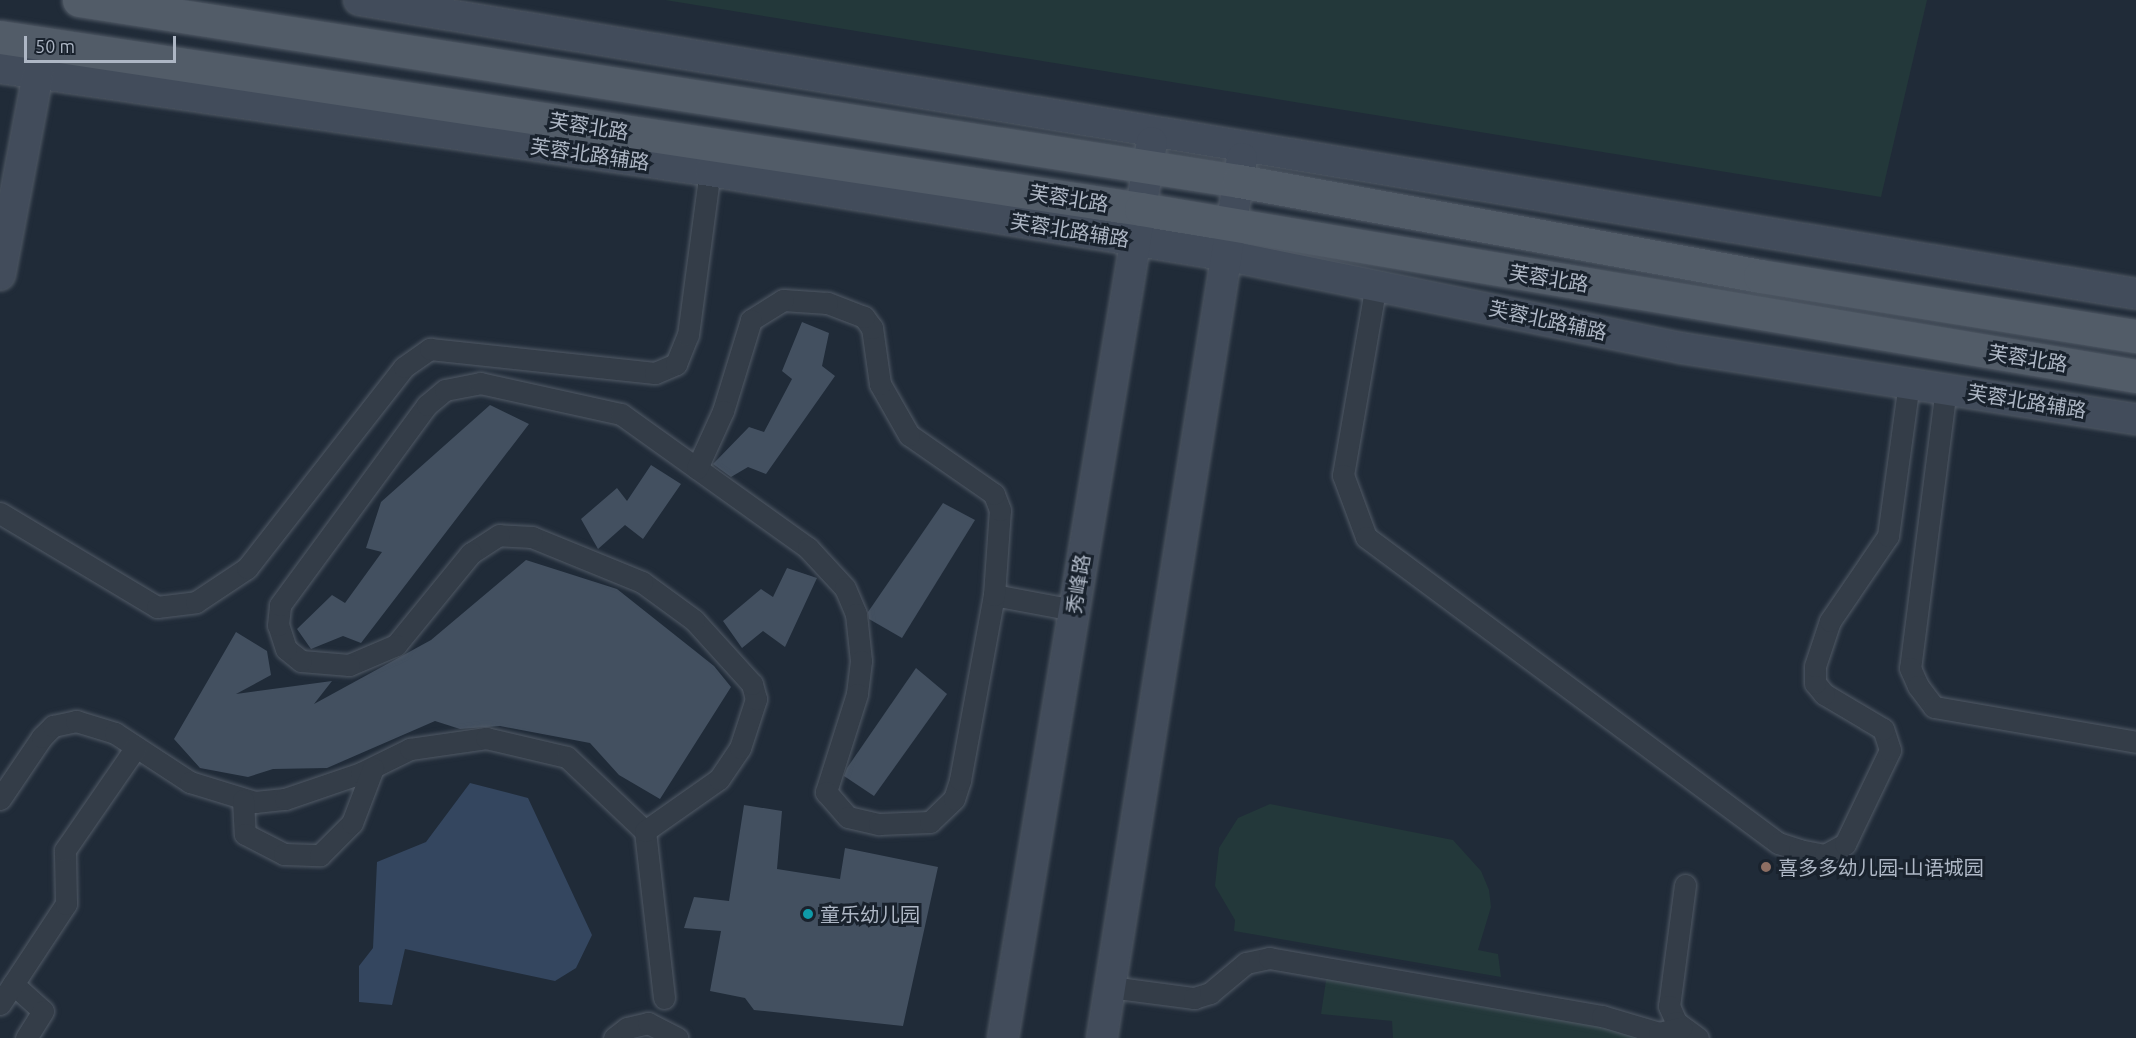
<!DOCTYPE html>
<meta charset="utf-8">
<style>
body{margin:0}
#map{position:relative;width:2136px;height:1038px;overflow:hidden;background:#202b38;font-family:Ubuntu,"Noto Sans SC",sans-serif}
div>[style]{position:absolute}
.green>*{inset:0;background:#23383a}
.water>*{inset:0;background:#34465f}
.building>*{inset:0;background:#435060}
.roads{filter:drop-shadow(0 0 2px #515a66) drop-shadow(0 0 2px #515a66)}
.street>*{height:21px;margin:-10.5px;padding:0 10.5px;transform-origin:10.5px;border-radius:10.5px;background:#343d48}
.secondary>*{height:30px;margin:-15px;padding:0 15px;transform-origin:15px;border-radius:15px;background:#424c5b}
.primary>*{height:33px;margin:-16.5px;padding:0 16.5px;transform-origin:16.5px;border-radius:16.5px;background:#525c68}
.dots>*{width:16px;height:16px;translate:-50% -50%;box-sizing:border-box;border:3px solid #19222d;border-radius:50%}
span{translate:-50% -50%;white-space:nowrap;text-align:center;line-height:1.15;-webkit-text-stroke:6px #19222d;paint-order:stroke}
.street-label{font-size:20px;color:#aeb7c5}
.poi-label{font-size:20px;color:#aeb7c5}
.left{translate:0 -50%;text-align:left}
.scale{position:absolute;left:24px;top:36px;width:152px;height:27px;box-sizing:border-box;border:3px solid #aeb7c5;border-top:0;padding-left:8px;font-size:18px;line-height:21px;white-space:nowrap;color:#aeb7c5;-webkit-text-stroke:4px #19222d;paint-order:stroke}
</style>
<div id="map">
<div class="green">
<div style="clip-path:polygon(665px 0,1927px 0,1881px 197px)"></div>
<div style="clip-path:polygon(1270px 804px,1453px 840px,1481px 871px,1489px 890px,1491px 907px,1478px 950px,1498px 954px,1501px 977px,1234px 931px,1235px 920px,1215px 886px,1219px 848px,1238px 818px)"></div>
<div style="clip-path:polygon(1327px 974px,1686px 1038px,1393px 1038px,1392px 1021px,1321px 1014px)"></div>
</div>
<div class="water">
<div style="clip-path:polygon(470px 783px,528px 798px,592px 935px,576px 968px,555px 981px,405px 949px,392px 1005px,359px 1002px,359px 966px,373px 948px,377px 862px,426px 842px)"></div>
</div>
<div class="building">
<div style="clip-path:polygon(802px 322px,829px 333px,822px 366px,835px 376px,766px 474px,748px 467px,731px 477px,713px 464px,749px 427px,764px 432px,792px 379px,782px 371px)"></div>
<div style="clip-path:polygon(490px 405px,529px 424px,361px 643px,343px 636px,311px 649px,297px 629px,332px 595px,345px 603px,382px 552px,366px 548px,381px 502px)"></div>
<div style="clip-path:polygon(651px 465px,681px 484px,643px 539px,625px 525px,598px 549px,581px 519px,617px 488px,627px 501px)"></div>
<div style="clip-path:polygon(943px 503px,975px 520px,902px 638px,869px 619px,868px 612px)"></div>
<div style="clip-path:polygon(526px 560px,617px 589px,714px 666px,731px 687px,660px 799px,619px 775px,590px 743px,500px 726px,460px 729px,435px 721px,327px 768px,273px 769px,248px 777px,200px 768px,174px 739px,236px 632px,267px 651px,271px 675px,236px 694px,332px 681px,314px 704px,431px 640px)"></div>
<div style="clip-path:polygon(787px 568px,817px 578px,785px 647px,763px 631px,742px 648px,723px 621px,761px 589px,773px 597px)"></div>
<div style="clip-path:polygon(916px 668px,947px 694px,874px 796px,844px 776px,847px 768px)"></div>
<div style="clip-path:polygon(744px 805px,782px 811px,777px 869px,840px 879px,845px 848px,938px 867px,903px 1026px,754px 1010px,745px 998px,710px 991px,721px 931px,684px 928px,694px 897px,729px 901px)"></div>
</div>
<div class="roads">
<div class="street">
<div style="left:1376px;top:284px;width:194px;rotate:99.8deg"></div>
<div style="left:1343px;top:475px;width:66px;rotate:69.6deg"></div>
<div style="left:1366px;top:537px;width:513px;rotate:36.6deg"></div>
<div style="left:1778px;top:843px;width:22px;rotate:18deg"></div>
<div style="left:1799px;top:850px;width:26px;rotate:11deg"></div>
<div style="left:1825px;top:855px;width:23px;rotate:-29deg"></div>
<div style="left:1845px;top:844px;width:104px;rotate:-64.4deg"></div>
<div style="left:1890px;top:750px;width:22px;rotate:-108deg"></div>
<div style="left:1883px;top:729px;width:69px;rotate:-149.3deg"></div>
<div style="left:1824px;top:694px;width:14px;rotate:-129deg"></div>
<div style="left:1815px;top:683px;width:17px;rotate:-90deg"></div>
<div style="left:1815px;top:666px;width:47px;rotate:-71.6deg"></div>
<div style="left:1830px;top:621px;width:103px;rotate:-55.7deg"></div>
<div style="left:1888px;top:536px;width:154px;rotate:-82.2deg"></div>
<div style="left:1946px;top:388px;width:282px;rotate:97.3deg"></div>
<div style="left:1910px;top:668px;width:20px;rotate:66deg"></div>
<div style="left:1918px;top:686px;width:26px;rotate:53deg"></div>
<div style="left:1934px;top:707px;width:205px;rotate:9.8deg"></div>
<div style="left:0;top:513px;width:183px;rotate:30.9deg"></div>
<div style="left:157px;top:607px;width:39px;rotate:-7deg"></div>
<div style="left:196px;top:602px;width:61px;rotate:-33.7deg"></div>
<div style="left:247px;top:568px;width:255px;rotate:-52deg"></div>
<div style="left:404px;top:367px;width:32px;rotate:-35deg"></div>
<div style="left:430px;top:349px;width:226px;rotate:6.1deg"></div>
<div style="left:655px;top:373px;width:23px;rotate:-23deg"></div>
<div style="left:676px;top:364px;width:31px;rotate:-68deg"></div>
<div style="left:688px;top:335px;width:165px;rotate:-82.4deg"></div>
<div style="left:994px;top:595px;width:81px;rotate:10.6deg"></div>
<div style="left:0;top:799px;width:75px;rotate:-55.9deg"></div>
<div style="left:42px;top:737px;width:16px;rotate:-45deg"></div>
<div style="left:53px;top:726px;width:24px;rotate:-12deg"></div>
<div style="left:76px;top:721px;width:41px;rotate:17.1deg"></div>
<div style="left:115px;top:733px;width:90px;rotate:33.2deg"></div>
<div style="left:190px;top:782px;width:68px;rotate:17.1deg"></div>
<div style="left:255px;top:802px;width:30px;rotate:-6deg"></div>
<div style="left:285px;top:799px;width:80px;rotate:-18.9deg"></div>
<div style="left:361px;top:773px;width:55px;rotate:-26.1deg"></div>
<div style="left:410px;top:749px;width:77px;rotate:-8.2deg"></div>
<div style="left:486px;top:738px;width:83px;rotate:13.2deg"></div>
<div style="left:567px;top:757px;width:108px;rotate:43.5deg"></div>
<div style="left:645px;top:831px;width:168px;rotate:83.5deg"></div>
<div style="left:243px;top:800px;width:34px;rotate:87deg"></div>
<div style="left:245px;top:834px;width:44px;rotate:27.1deg"></div>
<div style="left:284px;top:854px;width:36px;rotate:2deg"></div>
<div style="left:320px;top:855px;width:45px;rotate:-45deg"></div>
<div style="left:352px;top:823px;width:59px;rotate:-69.1deg"></div>
<div style="left:645px;top:831px;width:90px;rotate:-35.1deg"></div>
<div style="left:719px;top:779px;width:37px;rotate:-56deg"></div>
<div style="left:740px;top:748px;width:52px;rotate:-71.9deg"></div>
<div style="left:756px;top:699px;width:16px;rotate:-105deg"></div>
<div style="left:752px;top:684px;width:86px;rotate:-132.2deg"></div>
<div style="left:694px;top:620px;width:64px;rotate:-143.8deg"></div>
<div style="left:642px;top:582px;width:119px;rotate:-157.8deg"></div>
<div style="left:532px;top:537px;width:33px;rotate:-177deg"></div>
<div style="left:499px;top:535px;width:33px;rotate:147deg"></div>
<div style="left:471px;top:553px;width:119px;rotate:129.2deg"></div>
<div style="left:396px;top:645px;width:51px;rotate:156.9deg"></div>
<div style="left:349px;top:665px;width:48px;rotate:-175.2deg"></div>
<div style="left:301px;top:661px;width:19px;rotate:-141deg"></div>
<div style="left:286px;top:649px;width:25px;rotate:-108deg"></div>
<div style="left:278px;top:625px;width:20px;rotate:-84deg"></div>
<div style="left:280px;top:605px;width:248px;rotate:-53.7deg"></div>
<div style="left:427px;top:405px;width:23px;rotate:-40deg"></div>
<div style="left:445px;top:390px;width:36px;rotate:-11deg"></div>
<div style="left:480px;top:383px;width:144px;rotate:12.4deg"></div>
<div style="left:621px;top:414px;width:230px;rotate:35.6deg"></div>
<div style="left:808px;top:548px;width:54px;rotate:47.2deg"></div>
<div style="left:845px;top:588px;width:28px;rotate:67deg"></div>
<div style="left:856px;top:614px;width:47px;rotate:83.9deg"></div>
<div style="left:861px;top:661px;width:33px;rotate:97deg"></div>
<div style="left:857px;top:694px;width:103px;rotate:107.6deg"></div>
<div style="left:826px;top:792px;width:33px;rotate:49deg"></div>
<div style="left:848px;top:817px;width:32px;rotate:13deg"></div>
<div style="left:879px;top:824px;width:51px;rotate:-2.2deg"></div>
<div style="left:930px;top:822px;width:33px;rotate:-44deg"></div>
<div style="left:954px;top:799px;width:20px;rotate:-72deg"></div>
<div style="left:960px;top:780px;width:188px;rotate:-79.6deg"></div>
<div style="left:994px;top:595px;width:85px;rotate:-86deg"></div>
<div style="left:1000px;top:510px;width:17px;rotate:-111deg"></div>
<div style="left:994px;top:494px;width:103px;rotate:-145.2deg"></div>
<div style="left:909px;top:435px;width:59px;rotate:-119.6deg"></div>
<div style="left:880px;top:384px;width:57px;rotate:-98.1deg"></div>
<div style="left:872px;top:328px;width:14px;rotate:-126deg"></div>
<div style="left:864px;top:317px;width:40px;rotate:-159deg"></div>
<div style="left:827px;top:303px;width:44px;rotate:-176.1deg"></div>
<div style="left:783px;top:300px;width:38px;rotate:148deg"></div>
<div style="left:751px;top:320px;width:95px;rotate:107.1deg"></div>
<div style="left:723px;top:411px;width:63px;rotate:114.5deg"></div>
<div style="left:1685px;top:885px;width:122px;rotate:97.5deg"></div>
<div style="left:1669px;top:1006px;width:17px;rotate:66deg"></div>
<div style="left:1676px;top:1022px;width:27px;rotate:36deg"></div>
<div style="left:13px;top:984px;width:40px;rotate:42deg"></div>
<div style="left:43px;top:1011px;width:32px;rotate:122deg"></div>
<div style="left:1110px;top:987px;width:85px;rotate:7.5deg"></div>
<div style="left:1194px;top:998px;width:17px;rotate:-17deg"></div>
<div style="left:1210px;top:993px;width:47px;rotate:-39.8deg"></div>
<div style="left:1246px;top:963px;width:24px;rotate:-12deg"></div>
<div style="left:1269px;top:958px;width:338px;rotate:9.9deg"></div>
<div style="left:1602px;top:1016px;width:59px;rotate:16.6deg"></div>
<div style="left:1659px;top:1033px;width:23px;rotate:-13deg"></div>
<div style="left:0;top:1004px;width:120px;rotate:-56.6deg"></div>
<div style="left:66px;top:904px;width:54px;rotate:-91.1deg"></div>
<div style="left:65px;top:850px;width:125px;rotate:-55.4deg"></div>
<div style="left:614px;top:1038px;width:16px;rotate:-38deg"></div>
<div style="left:627px;top:1028px;width:22px;rotate:-13deg"></div>
<div style="left:648px;top:1023px;width:33px;rotate:27deg"></div>
</div>
<div class="secondary">
<div style="left:359px;top:0;width:1801px;rotate:9.39deg"></div>
<div style="left:0;top:68px;width:717px;rotate:8.25deg"></div>
<div style="left:710px;top:171px;width:526px;rotate:9.3deg"></div>
<div style="left:1229px;top:256px;width:461px;rotate:11.5deg"></div>
<div style="left:1681px;top:348px;width:461px;rotate:8.9deg"></div>
<div style="left:0;top:275px;width:205px;rotate:-79.3deg"></div>
<div style="left:1003px;top:1038px;width:908px;rotate:-80.56deg"></div>
<div style="left:1102px;top:1038px;width:891px;rotate:-80.96deg"></div>
</div>
<div class="primary">
<div style="left:79px;top:0;width:1174px;rotate:8.87deg"></div>
<div style="left:1239px;top:181px;width:530px;rotate:10.33deg"></div>
<div style="left:1760px;top:276px;width:381px;rotate:9.1deg"></div>
<div style="left:0;top:37px;width:1154px;rotate:8.57deg"></div>
<div style="left:1141px;top:209px;width:1009px;rotate:9.53deg"></div>
</div>
</div>
<div class="dots">
<div style="left:1766px;top:867px;background:#8d6e63"></div>
<div style="left:808px;top:914px;background:#0f9aa8"></div>
</div>
<div class="street-label">
<span style="left:589px;top:126px;rotate:9deg">芙蓉北路</span>
<span style="left:590px;top:154px;rotate:8deg">芙蓉北路辅路</span>
<span style="left:1069px;top:198px;rotate:9deg">芙蓉北路</span>
<span style="left:1070px;top:230px;rotate:9deg">芙蓉北路辅路</span>
<span style="left:1549px;top:278px;rotate:9deg">芙蓉北路</span>
<span style="left:1548px;top:320px;rotate:12deg">芙蓉北路辅路</span>
<span style="left:2028px;top:358px;rotate:9deg">芙蓉北路</span>
<span style="left:2027px;top:401px;rotate:9deg">芙蓉北路辅路</span>
<span style="left:1078px;top:584px;rotate:-81deg">秀峰路</span>
</div>
<div class="poi-label">
<span class="left" style="left:1778px;top:867px">喜多多幼儿园-山语城园</span>
<span class="left" style="left:820px;top:914px">童乐幼儿园</span>
</div>
<div class="scale">50 m</div>
</div>
